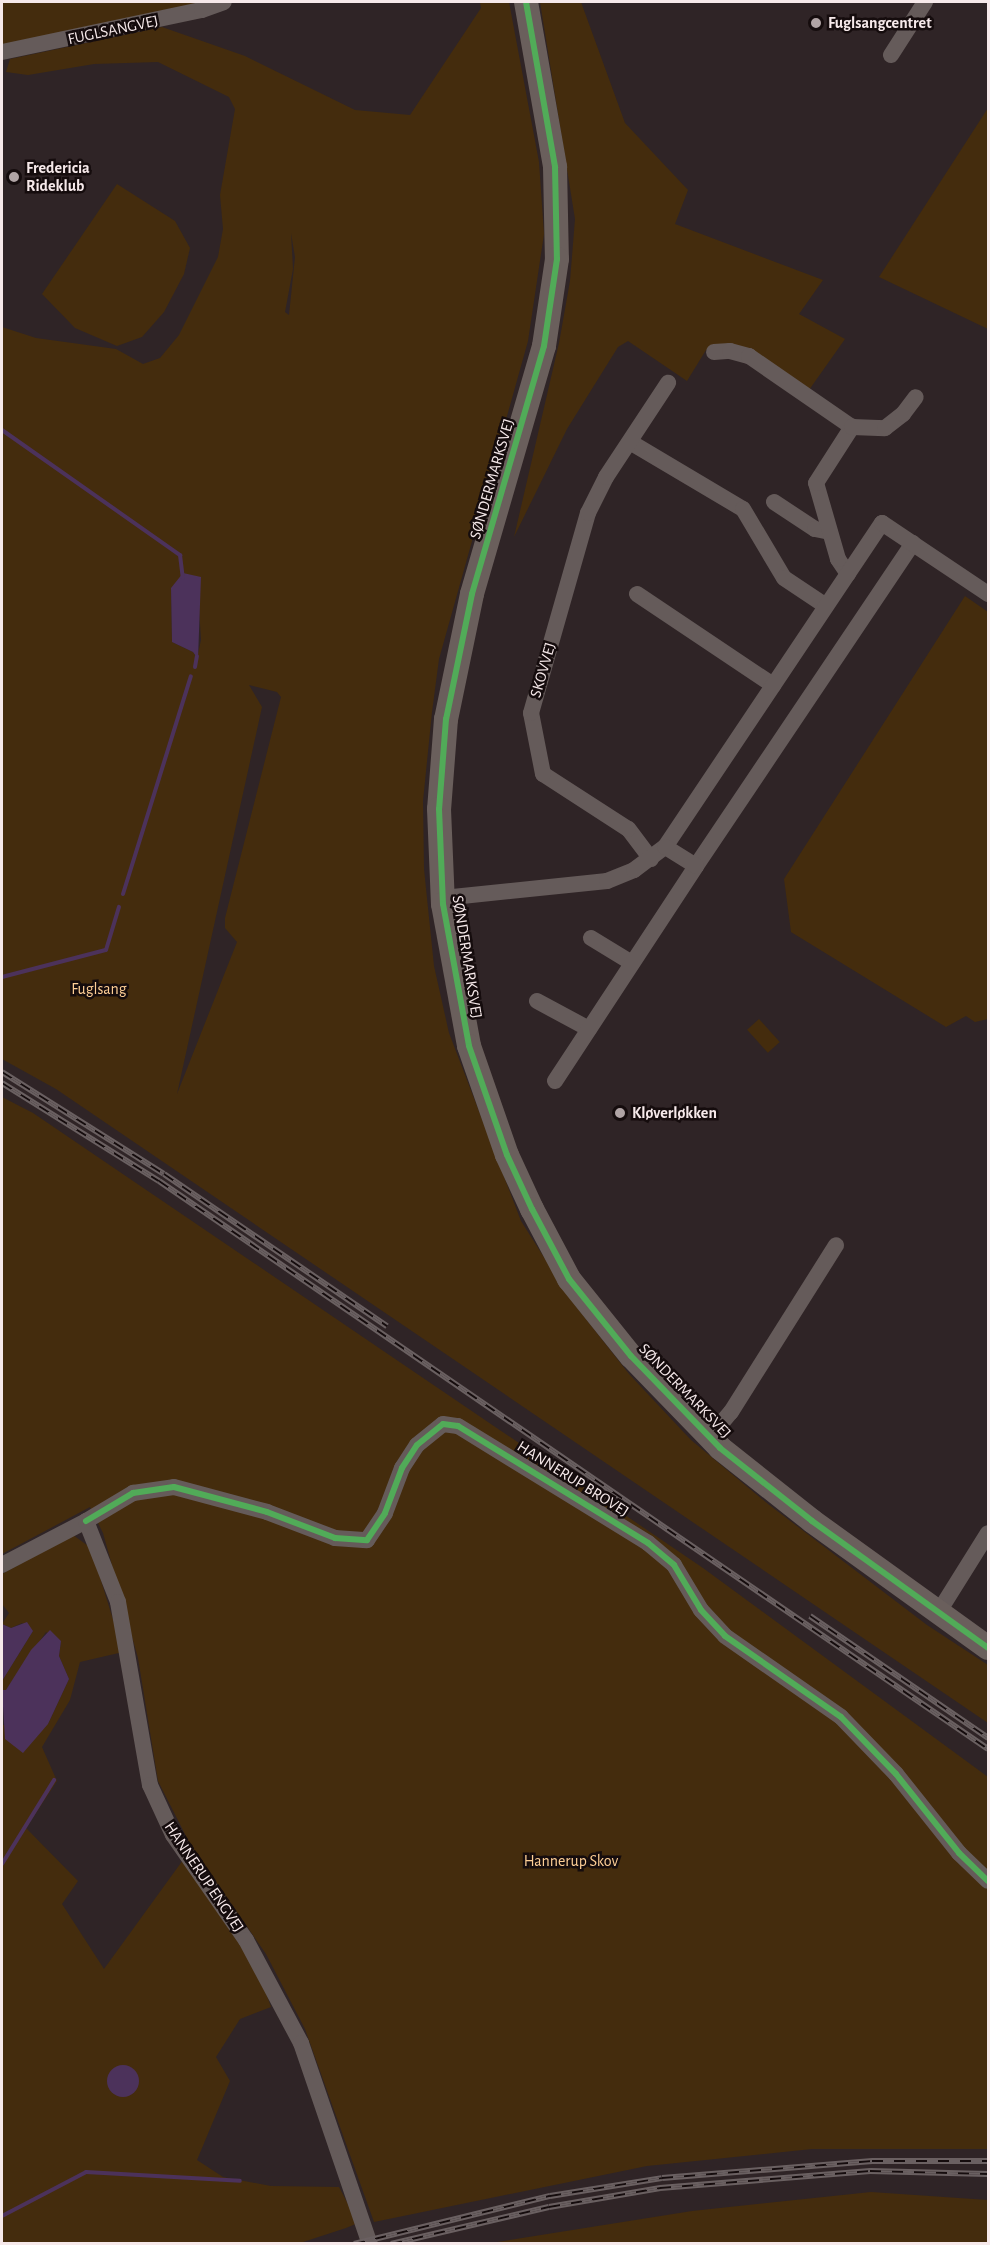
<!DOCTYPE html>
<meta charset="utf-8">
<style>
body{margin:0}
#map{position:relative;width:990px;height:2245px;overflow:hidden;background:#2f2426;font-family:"Alegreya Sans",sans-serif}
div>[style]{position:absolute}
.green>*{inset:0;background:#442c0d;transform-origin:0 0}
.water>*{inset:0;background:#4c325b}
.round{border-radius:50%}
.stream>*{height:4px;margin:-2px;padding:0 2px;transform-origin:2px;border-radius:2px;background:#4c325b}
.street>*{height:16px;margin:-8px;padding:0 8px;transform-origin:8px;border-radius:8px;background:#655b5a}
.secondary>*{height:24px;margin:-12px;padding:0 12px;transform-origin:12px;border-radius:12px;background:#6a5f5c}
.rail>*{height:6px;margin-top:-3px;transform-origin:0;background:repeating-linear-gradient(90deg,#150c0d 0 11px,#6a6061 0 22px);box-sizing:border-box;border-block:2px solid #6a6061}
.cycleway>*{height:6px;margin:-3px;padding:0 3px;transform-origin:3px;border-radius:3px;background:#51ab58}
.dots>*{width:16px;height:16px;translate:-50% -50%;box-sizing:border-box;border:3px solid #150c0d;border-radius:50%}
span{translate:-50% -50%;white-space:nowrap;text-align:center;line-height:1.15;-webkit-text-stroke:5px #150c0d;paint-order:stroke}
.poi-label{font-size:16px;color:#f6e9ea;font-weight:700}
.left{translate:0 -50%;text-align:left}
.street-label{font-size:16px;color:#f6e9ea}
.park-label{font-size:16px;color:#fecf96}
.frame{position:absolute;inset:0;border:3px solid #f6e9ea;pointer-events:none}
</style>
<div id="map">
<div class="green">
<div style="clip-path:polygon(2px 2px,211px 2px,2px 45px)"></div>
<div style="clip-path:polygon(evenodd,480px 2px,509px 2px,539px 162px,544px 234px,528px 341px,439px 659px,432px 712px,423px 801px,424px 869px,434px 966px,449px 1033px,521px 1221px,571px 1300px,629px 1374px,691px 1440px,768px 1504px,927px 1625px,988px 1665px,988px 1723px,56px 1089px,2px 1059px,2px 327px,36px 338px,116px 349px,143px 364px,160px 358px,179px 335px,218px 257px,223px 229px,220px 195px,235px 109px,229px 97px,158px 62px,94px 64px,28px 75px,6px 72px,10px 59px,162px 27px,245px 56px,355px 110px,410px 115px,481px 8px,480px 2px,291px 233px,295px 257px,289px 315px,285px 312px,293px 269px,291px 233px,480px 2px,201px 577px,198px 591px,201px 640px,197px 658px,193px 652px,172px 642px,171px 588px,201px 577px,480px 2px,249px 685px,277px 692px,281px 697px,225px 918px,225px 928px,237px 942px,177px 1094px,262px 707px,249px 685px)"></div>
<div style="clip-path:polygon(540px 2px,581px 2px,625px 123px,688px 190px,675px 224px,823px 280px,799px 314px,845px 339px,809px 390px,729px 345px,706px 350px,687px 381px,628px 341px,618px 347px,567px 429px,514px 537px,559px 343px,570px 281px,575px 219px)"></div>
<div style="clip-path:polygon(988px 108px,988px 329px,879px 277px)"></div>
<div style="clip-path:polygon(117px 184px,175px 221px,190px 248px,184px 274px,164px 312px,142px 337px,117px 346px,75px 328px,42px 294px)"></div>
<div style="clip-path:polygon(965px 596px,988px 612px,988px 1019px,975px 1022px,966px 1016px,946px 1027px,791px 932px,784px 879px)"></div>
<div style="left:759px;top:1019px;width:31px;height:16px;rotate:48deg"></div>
<div style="clip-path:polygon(2px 1097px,33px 1113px,703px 1568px,988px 1777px,988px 2149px,812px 2149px,647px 2166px,374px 2222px,305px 2029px,266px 1954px,191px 1846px,158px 1781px,138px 1658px,103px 1533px,90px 1507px,2px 1554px)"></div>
<div style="clip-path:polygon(73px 1535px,91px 1548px,123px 1652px,80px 1662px,70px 1700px,42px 1747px,57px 1781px,26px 1828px,78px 1881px,62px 1904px,104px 1969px,183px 1860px,259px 1973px,271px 2007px,240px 2019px,216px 2057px,230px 2081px,197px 2160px,223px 2177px,271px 2186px,339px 2187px,358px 2223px,346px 2228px,300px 2243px,2px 2243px,2px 1725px,48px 1724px,69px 1679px,59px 1656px,61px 1641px,46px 1632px,6px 1690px,2px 1690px,2px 1681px,33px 1631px,22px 1623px,11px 1628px,2px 1624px,9px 1613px,2px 1604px,2px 1574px)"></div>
<div style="clip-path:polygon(871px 2192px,988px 2200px,988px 2243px,491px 2243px,692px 2211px)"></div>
</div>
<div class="water">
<div style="clip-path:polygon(183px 573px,201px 577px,198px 659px,193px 652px,172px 642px,171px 588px)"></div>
<div style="clip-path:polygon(27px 1622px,33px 1631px,2px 1681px,2px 1624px,11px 1628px)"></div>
<div style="clip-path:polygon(50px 1630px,61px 1641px,59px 1656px,69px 1679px,48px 1724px,23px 1753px,5px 1739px,2px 1690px,6px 1690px,31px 1650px)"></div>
<div class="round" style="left:107px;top:2065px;width:32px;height:32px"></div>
</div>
<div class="stream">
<div style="left:2px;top:430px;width:218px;rotate:35.1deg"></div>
<div style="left:180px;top:555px;width:23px;rotate:83deg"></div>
<div style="left:195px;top:667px;width:11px;rotate:-80deg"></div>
<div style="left:123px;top:894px;width:228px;rotate:-72.7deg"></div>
<div style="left:2px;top:977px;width:107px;rotate:-14.6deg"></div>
<div style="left:106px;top:950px;width:45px;rotate:-73.2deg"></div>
<div style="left:2px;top:1864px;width:99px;rotate:-58.2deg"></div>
<div style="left:2px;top:2216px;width:95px;rotate:-27.6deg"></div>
<div style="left:86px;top:2172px;width:154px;rotate:3.3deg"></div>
</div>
<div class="street">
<div style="left:2px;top:52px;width:204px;rotate:-11.9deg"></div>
<div style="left:202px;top:10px;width:23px;rotate:-20deg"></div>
<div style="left:891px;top:55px;width:63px;rotate:-57.3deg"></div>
<div style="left:714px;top:352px;width:16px;rotate:-4deg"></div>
<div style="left:730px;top:351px;width:20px;rotate:15deg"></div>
<div style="left:749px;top:356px;width:125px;rotate:34.6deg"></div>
<div style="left:630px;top:442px;width:131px;rotate:30.7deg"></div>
<div style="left:743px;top:509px;width:80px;rotate:59.3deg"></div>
<div style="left:784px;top:578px;width:50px;rotate:33.7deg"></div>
<div style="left:774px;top:502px;width:49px;rotate:33.4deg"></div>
<div style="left:815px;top:529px;width:15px;rotate:11deg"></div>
<div style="left:848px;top:574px;width:18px;rotate:-124deg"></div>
<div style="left:838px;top:559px;width:79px;rotate:-106.1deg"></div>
<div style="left:816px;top:483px;width:67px;rotate:-57.3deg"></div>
<div style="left:852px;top:427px;width:33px;rotate:2deg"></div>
<div style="left:885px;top:428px;width:23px;rotate:-38deg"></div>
<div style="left:903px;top:414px;width:21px;rotate:-53deg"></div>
<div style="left:637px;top:594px;width:164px;rotate:33.8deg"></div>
<div style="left:651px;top:859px;width:38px;rotate:-127deg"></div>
<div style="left:628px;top:829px;width:101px;rotate:-147.1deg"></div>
<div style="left:543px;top:774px;width:62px;rotate:-101.1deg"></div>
<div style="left:531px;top:713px;width:208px;rotate:-74.1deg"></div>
<div style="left:588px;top:513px;width:40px;rotate:-63.4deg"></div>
<div style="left:606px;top:477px;width:113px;rotate:-56.6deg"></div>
<div style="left:696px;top:866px;width:389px;rotate:-56.1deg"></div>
<div style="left:443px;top:898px;width:165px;rotate:-5.9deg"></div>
<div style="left:607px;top:881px;width:29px;rotate:-22deg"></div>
<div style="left:634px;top:870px;width:39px;rotate:-37deg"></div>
<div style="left:665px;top:847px;width:390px;rotate:-56.2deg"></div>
<div style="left:882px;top:523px;width:128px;rotate:33.8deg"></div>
<div style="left:591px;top:938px;width:48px;rotate:31.4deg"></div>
<div style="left:537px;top:1001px;width:59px;rotate:28.3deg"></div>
<div style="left:555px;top:1081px;width:257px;rotate:-56.7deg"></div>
<div style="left:696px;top:866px;width:36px;rotate:-148deg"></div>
<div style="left:709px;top:1438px;width:34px;rotate:-50deg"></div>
<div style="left:731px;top:1412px;width:197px;rotate:-57.8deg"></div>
<div style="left:86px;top:1521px;width:55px;rotate:-30.8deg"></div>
<div style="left:133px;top:1493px;width:41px;rotate:-8.3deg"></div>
<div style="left:174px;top:1487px;width:96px;rotate:15deg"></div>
<div style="left:267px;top:1512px;width:73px;rotate:20.9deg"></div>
<div style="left:335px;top:1538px;width:32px;rotate:4deg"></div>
<div style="left:367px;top:1540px;width:32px;rotate:-56deg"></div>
<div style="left:385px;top:1513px;width:48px;rotate:-69.3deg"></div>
<div style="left:402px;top:1468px;width:27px;rotate:-57deg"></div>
<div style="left:417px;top:1445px;width:33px;rotate:-39deg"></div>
<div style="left:443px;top:1424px;width:15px;rotate:8deg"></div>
<div style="left:458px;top:1426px;width:223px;rotate:31.6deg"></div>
<div style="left:648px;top:1543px;width:34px;rotate:40deg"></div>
<div style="left:674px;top:1565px;width:52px;rotate:59deg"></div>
<div style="left:701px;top:1610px;width:35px;rotate:47deg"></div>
<div style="left:725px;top:1636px;width:141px;rotate:34.9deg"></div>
<div style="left:841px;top:1717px;width:79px;rotate:46deg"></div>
<div style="left:896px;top:1774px;width:101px;rotate:51.4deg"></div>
<div style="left:959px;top:1853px;width:40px;rotate:44deg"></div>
<div style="left:2px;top:1565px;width:95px;rotate:-27.6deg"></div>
<div style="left:86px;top:1521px;width:87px;rotate:68.4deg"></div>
<div style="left:118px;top:1602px;width:186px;rotate:80.1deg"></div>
<div style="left:150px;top:1785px;width:55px;rotate:65.3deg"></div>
<div style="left:173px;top:1835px;width:128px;rotate:55.2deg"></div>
<div style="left:246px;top:1940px;width:117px;rotate:61.9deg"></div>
<div style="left:301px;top:2043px;width:213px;rotate:71.1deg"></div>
<div style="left:938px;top:1613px;width:94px;rotate:-58deg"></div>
</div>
<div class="secondary">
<div style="left:526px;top:2px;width:168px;rotate:80deg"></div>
<div style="left:555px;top:167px;width:92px;rotate:88.8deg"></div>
<div style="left:557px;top:259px;width:88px;rotate:98.5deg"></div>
<div style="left:544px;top:346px;width:258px;rotate:106.2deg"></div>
<div style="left:472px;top:594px;width:128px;rotate:101.7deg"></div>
<div style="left:446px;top:719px;width:90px;rotate:94.4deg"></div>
<div style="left:439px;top:809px;width:95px;rotate:87.6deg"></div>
<div style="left:443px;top:904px;width:144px;rotate:79.6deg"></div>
<div style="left:469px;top:1046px;width:115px;rotate:70.8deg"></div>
<div style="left:507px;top:1155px;width:60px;rotate:65.2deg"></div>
<div style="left:532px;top:1209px;width:79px;rotate:62.1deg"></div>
<div style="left:569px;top:1279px;width:99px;rotate:51.2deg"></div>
<div style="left:631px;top:1356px;width:128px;rotate:45.9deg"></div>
<div style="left:720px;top:1448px;width:117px;rotate:38.4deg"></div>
<div style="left:812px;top:1521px;width:217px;rotate:35.8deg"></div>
</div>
<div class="rail">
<div style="left:2px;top:1072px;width:191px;rotate:32.2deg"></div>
<div style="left:164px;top:1174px;width:270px;rotate:34.3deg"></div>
<div style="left:2px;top:1083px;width:185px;rotate:32deg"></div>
<div style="left:159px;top:1181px;width:1005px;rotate:34.42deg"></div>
<div style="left:810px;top:1616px;width:216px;rotate:34.4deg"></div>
<div style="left:354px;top:2244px;width:202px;rotate:-13.8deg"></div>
<div style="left:550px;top:2196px;width:113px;rotate:-9.1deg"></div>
<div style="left:662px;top:2178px;width:211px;rotate:-4.6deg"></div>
<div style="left:872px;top:2161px;width:116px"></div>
<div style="left:391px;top:2244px;width:162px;rotate:-13.2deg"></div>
<div style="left:549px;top:2207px;width:113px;rotate:-9.7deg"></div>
<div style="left:660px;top:2188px;width:211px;rotate:-4.6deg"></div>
<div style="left:870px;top:2171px;width:118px;rotate:1.5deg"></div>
</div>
<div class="cycleway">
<div style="left:526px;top:2px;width:168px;rotate:80deg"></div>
<div style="left:555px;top:167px;width:92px;rotate:88.8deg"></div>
<div style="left:557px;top:259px;width:88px;rotate:98.5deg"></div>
<div style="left:544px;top:346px;width:258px;rotate:106.2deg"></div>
<div style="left:472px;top:594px;width:128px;rotate:101.7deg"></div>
<div style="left:446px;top:719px;width:90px;rotate:94.4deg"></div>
<div style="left:439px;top:809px;width:95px;rotate:87.6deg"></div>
<div style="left:443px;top:904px;width:144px;rotate:79.6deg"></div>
<div style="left:469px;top:1046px;width:115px;rotate:70.8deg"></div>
<div style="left:507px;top:1155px;width:60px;rotate:65.2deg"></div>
<div style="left:532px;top:1209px;width:79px;rotate:62.1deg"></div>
<div style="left:569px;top:1279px;width:99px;rotate:51.2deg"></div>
<div style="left:631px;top:1356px;width:128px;rotate:45.9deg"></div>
<div style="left:720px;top:1448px;width:117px;rotate:38.4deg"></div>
<div style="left:812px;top:1521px;width:217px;rotate:35.8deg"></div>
<div style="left:86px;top:1521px;width:55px;rotate:-30.8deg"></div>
<div style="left:133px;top:1493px;width:41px;rotate:-8.3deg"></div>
<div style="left:174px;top:1487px;width:96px;rotate:15deg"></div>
<div style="left:267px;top:1512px;width:73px;rotate:20.9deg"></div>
<div style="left:335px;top:1538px;width:32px;rotate:4deg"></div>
<div style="left:367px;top:1540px;width:32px;rotate:-56deg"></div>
<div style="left:385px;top:1513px;width:48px;rotate:-69.3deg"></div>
<div style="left:402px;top:1468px;width:27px;rotate:-57deg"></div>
<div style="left:417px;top:1445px;width:33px;rotate:-39deg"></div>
<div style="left:443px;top:1424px;width:15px;rotate:8deg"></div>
<div style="left:458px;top:1426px;width:223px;rotate:31.6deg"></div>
<div style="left:648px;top:1543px;width:34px;rotate:40deg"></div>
<div style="left:674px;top:1565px;width:52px;rotate:59deg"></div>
<div style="left:701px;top:1610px;width:35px;rotate:47deg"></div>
<div style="left:725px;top:1636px;width:141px;rotate:34.9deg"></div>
<div style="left:841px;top:1717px;width:79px;rotate:46deg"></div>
<div style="left:896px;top:1774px;width:101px;rotate:51.4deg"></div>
<div style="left:959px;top:1853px;width:40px;rotate:44deg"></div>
</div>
<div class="dots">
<div style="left:816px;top:23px;background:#b0a4a5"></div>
<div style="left:14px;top:177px;background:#b0a4a5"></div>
<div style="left:620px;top:1113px;background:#b0a4a5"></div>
</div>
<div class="poi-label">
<span class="left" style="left:828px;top:23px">Fuglsangcentret</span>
<span class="left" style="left:26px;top:177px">Fredericia<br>Rideklub</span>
<span class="left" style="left:632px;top:1113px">Kløverløkken</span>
</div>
<div class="street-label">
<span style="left:113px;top:30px;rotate:-12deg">FUGLSANGVEJ</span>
<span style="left:492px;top:479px;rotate:-74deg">SØNDERMARKSVEJ</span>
<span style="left:543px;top:670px;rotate:-74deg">SKOVVEJ</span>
<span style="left:467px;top:957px;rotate:81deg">SØNDERMARKSVEJ</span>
<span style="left:685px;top:1391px;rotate:46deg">SØNDERMARKSVEJ</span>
<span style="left:573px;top:1479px;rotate:32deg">HANNERUP BROVEJ</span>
<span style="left:204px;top:1877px;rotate:56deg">HANNERUP ENGVEJ</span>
</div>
<div class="park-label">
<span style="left:99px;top:989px">Fuglsang</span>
<span style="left:571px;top:1861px">Hannerup Skov</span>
</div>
<div class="frame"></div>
</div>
